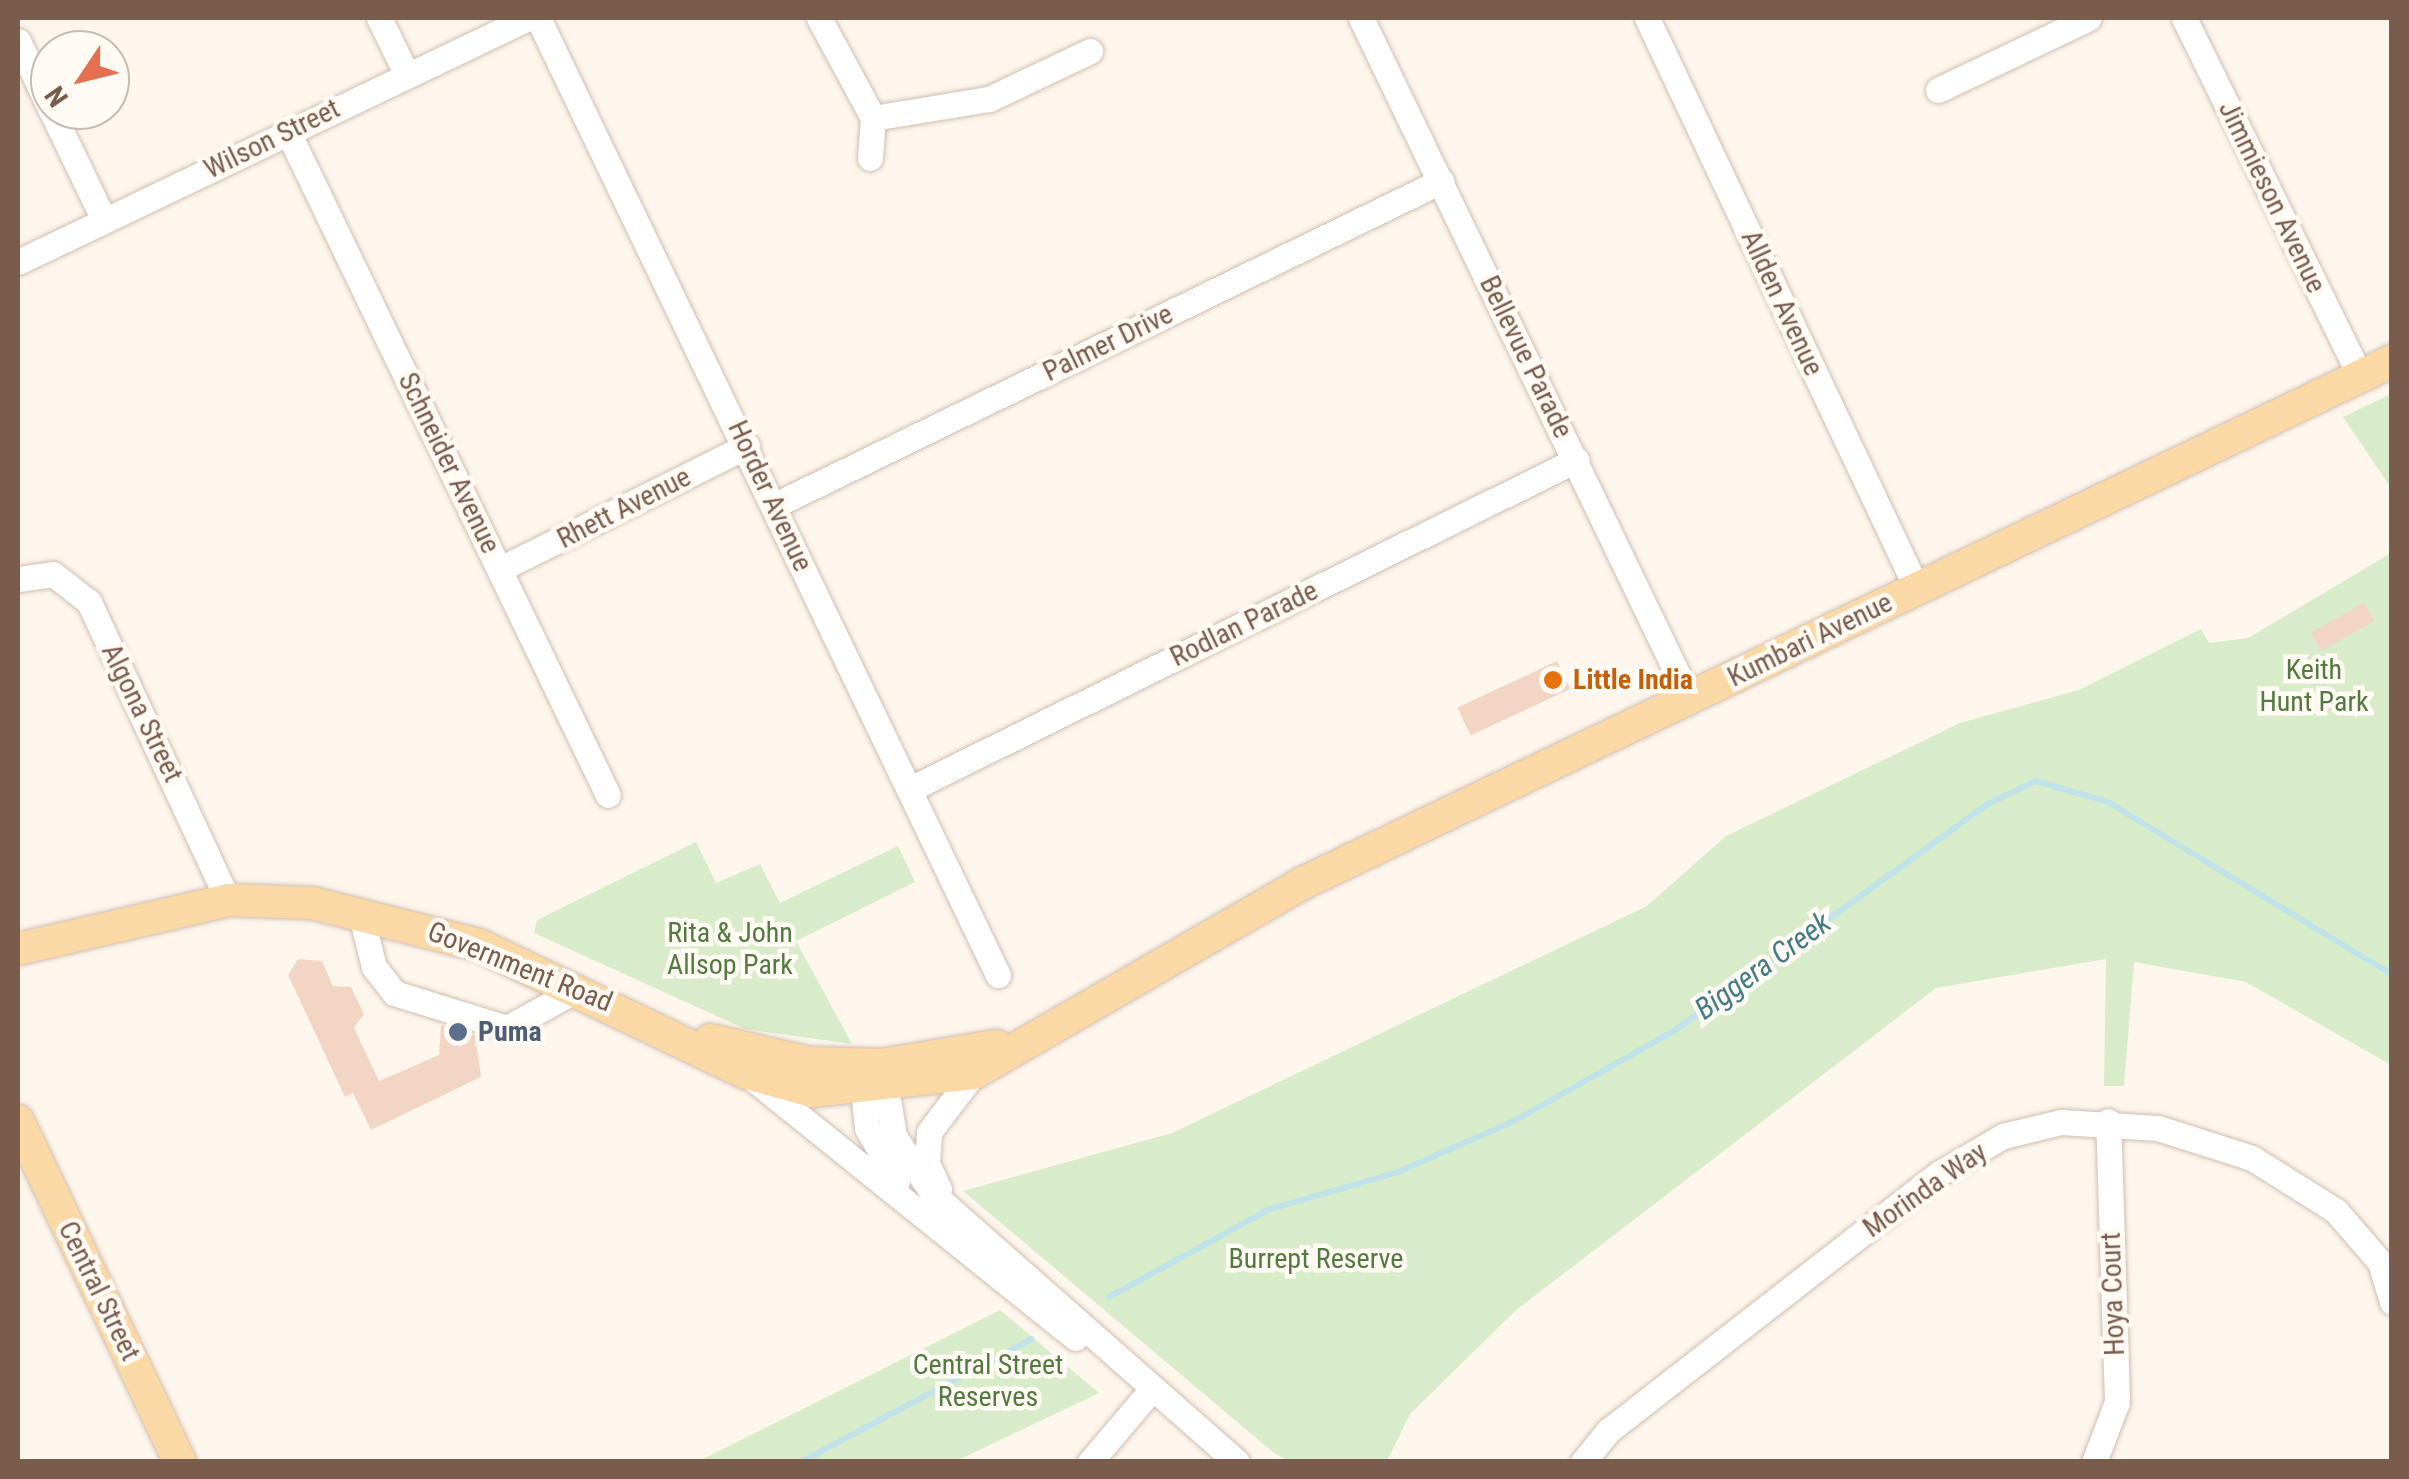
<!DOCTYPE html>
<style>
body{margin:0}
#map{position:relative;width:2409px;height:1479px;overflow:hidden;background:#fdf6ec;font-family:"Roboto Condensed",sans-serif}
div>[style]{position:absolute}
.green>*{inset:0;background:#d8ecc9}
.stream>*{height:6px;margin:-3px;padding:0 3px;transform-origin:3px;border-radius:3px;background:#bfe3e8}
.building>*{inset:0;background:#f3d5c3;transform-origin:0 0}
.roads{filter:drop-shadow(0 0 2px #d1beb0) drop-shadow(0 0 2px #d1beb0)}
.minor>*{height:25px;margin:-12.5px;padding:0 12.5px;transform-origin:12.5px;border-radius:12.5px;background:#fff}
.major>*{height:32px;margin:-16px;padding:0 16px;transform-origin:16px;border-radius:16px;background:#fbd9a5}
.dots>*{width:28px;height:28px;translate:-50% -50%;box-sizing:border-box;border:5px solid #fffaf3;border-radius:50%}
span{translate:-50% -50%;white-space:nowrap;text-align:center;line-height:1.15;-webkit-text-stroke:9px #fffaf3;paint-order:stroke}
.street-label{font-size:28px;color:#7a5c4d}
.park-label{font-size:28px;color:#537a41}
.food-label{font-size:28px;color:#c56008;font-weight:700}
.left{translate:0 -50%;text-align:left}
.service-label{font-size:28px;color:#4e5e75;font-weight:700}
.water-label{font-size:30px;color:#437c86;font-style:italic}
.frame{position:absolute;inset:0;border:20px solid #7a5c4d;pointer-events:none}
.north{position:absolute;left:30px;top:30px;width:100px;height:100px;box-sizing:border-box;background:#fffaf3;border:2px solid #cabbb1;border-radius:50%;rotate:235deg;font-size:28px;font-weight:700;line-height:40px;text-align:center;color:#7a5c4d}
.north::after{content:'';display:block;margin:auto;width:35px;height:45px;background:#e76f51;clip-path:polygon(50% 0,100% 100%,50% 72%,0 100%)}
</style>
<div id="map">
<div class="green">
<div style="clip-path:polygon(2391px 394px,2391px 488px,2343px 417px)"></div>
<div style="clip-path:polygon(2391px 553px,2391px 1065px,2246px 982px,2134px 962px,2124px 1086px,2104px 1086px,2106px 959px,1936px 988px,1515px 1311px,1410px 1414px,1387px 1461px,1288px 1461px,1273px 1452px,963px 1191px,1172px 1133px,1647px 906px,1726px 836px,1960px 723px,2079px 690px,2201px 629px,2209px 643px,2248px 638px)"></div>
<div style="clip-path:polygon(696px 842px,716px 883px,760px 864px,780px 903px,898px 846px,915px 882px,796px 941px,852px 1044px,745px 1029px,534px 933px,537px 920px)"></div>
<div style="clip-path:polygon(1000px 1310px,1099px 1393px,956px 1461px,699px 1461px)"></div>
</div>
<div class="stream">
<div style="left:1109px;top:1297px;width:183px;rotate:-28.7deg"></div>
<div style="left:1270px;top:1209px;width:133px;rotate:-16.1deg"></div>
<div style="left:1398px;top:1172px;width:127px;rotate:-23.7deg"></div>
<div style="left:1514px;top:1121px;width:184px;rotate:-29.4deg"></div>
<div style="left:1674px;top:1031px;width:385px;rotate:-35.9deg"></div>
<div style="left:1986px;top:805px;width:55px;rotate:-26.1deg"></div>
<div style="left:2035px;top:781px;width:76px;rotate:16deg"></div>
<div style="left:2108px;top:802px;width:333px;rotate:31.3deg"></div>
<div style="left:801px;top:1462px;width:261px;rotate:-28.1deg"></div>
</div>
<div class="building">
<div style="left:2364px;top:603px;width:21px;height:61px;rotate:61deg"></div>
<div style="left:1557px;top:661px;width:31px;height:110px;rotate:65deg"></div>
<div style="clip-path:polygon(298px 959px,322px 961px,333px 986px,351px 987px,364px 1014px,354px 1028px,379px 1081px,439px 1055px,441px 1025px,475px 1035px,481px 1077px,371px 1130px,353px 1093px,345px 1097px,288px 975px)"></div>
</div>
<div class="roads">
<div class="minor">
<div style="left:379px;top:18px;width:64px;rotate:63.8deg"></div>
<div style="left:538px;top:18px;width:1062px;rotate:64.33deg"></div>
<div style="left:819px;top:18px;width:114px;rotate:61.6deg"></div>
<div style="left:873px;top:118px;width:40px;rotate:94.3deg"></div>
<div style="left:1361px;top:18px;width:755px;rotate:64.25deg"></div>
<div style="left:1647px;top:18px;width:632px;rotate:64.69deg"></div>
<div style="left:2184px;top:18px;width:399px;rotate:63.8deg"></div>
<div style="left:18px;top:41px;width:74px;rotate:64.5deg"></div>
<div style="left:1938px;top:90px;width:167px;rotate:-25.5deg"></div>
<div style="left:51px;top:110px;width:122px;rotate:64.3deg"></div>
<div style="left:873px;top:118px;width:118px;rotate:-9.3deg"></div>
<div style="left:989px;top:99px;width:112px;rotate:-25.4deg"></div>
<div style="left:288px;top:132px;width:736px;rotate:64.24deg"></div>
<div style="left:18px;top:262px;width:565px;rotate:-25.57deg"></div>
<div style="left:775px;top:505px;width:741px;rotate:-25.94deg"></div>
<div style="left:500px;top:569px;width:276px;rotate:-26.5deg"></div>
<div style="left:18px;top:579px;width:35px;rotate:-8deg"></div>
<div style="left:53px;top:574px;width:46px;rotate:37.9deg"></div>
<div style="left:89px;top:602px;width:329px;rotate:65deg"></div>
<div style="left:912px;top:788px;width:741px;rotate:-26.29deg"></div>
<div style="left:360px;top:911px;width:58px;rotate:76deg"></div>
<div style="left:374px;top:967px;width:33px;rotate:52deg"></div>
<div style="left:394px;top:993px;width:118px;rotate:17.2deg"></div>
<div style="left:507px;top:1028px;width:81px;rotate:-28.8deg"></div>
<div style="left:883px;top:1068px;width:69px;rotate:80.8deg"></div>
<div style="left:894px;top:1136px;width:70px;rotate:56.1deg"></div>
<div style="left:933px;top:1194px;width:405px;rotate:41.4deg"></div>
<div style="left:861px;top:1070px;width:58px;rotate:84.1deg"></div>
<div style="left:867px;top:1128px;width:61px;rotate:60.5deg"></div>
<div style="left:752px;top:1078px;width:415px;rotate:38.8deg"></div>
<div style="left:939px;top:1189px;width:29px;rotate:-115deg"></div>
<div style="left:927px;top:1163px;width:31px;rotate:-86deg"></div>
<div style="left:929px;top:1132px;width:74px;rotate:-52.7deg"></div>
<div style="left:1090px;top:1462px;width:94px;rotate:-49.7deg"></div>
<div style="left:1583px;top:1462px;width:40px;rotate:-51deg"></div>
<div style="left:1608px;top:1431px;width:420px;rotate:-37.9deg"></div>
<div style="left:1940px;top:1173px;width:73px;rotate:-30.4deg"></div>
<div style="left:2003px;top:1136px;width:60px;rotate:-13.6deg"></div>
<div style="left:2061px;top:1122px;width:97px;rotate:3.5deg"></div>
<div style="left:2158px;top:1128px;width:99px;rotate:17.7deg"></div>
<div style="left:2252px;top:1158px;width:99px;rotate:32.2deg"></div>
<div style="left:2336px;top:1211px;width:67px;rotate:49.2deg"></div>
<div style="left:2380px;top:1262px;width:42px;rotate:73.3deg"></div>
<div style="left:2094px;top:1462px;width:64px;rotate:-69deg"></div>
<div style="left:2117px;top:1402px;width:281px;rotate:-91.8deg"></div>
</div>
<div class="major">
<div style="left:18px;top:949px;width:216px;rotate:-13.1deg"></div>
<div style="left:228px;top:900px;width:84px;rotate:2deg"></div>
<div style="left:312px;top:903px;width:172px;rotate:14.1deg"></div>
<div style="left:479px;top:945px;width:294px;rotate:25.6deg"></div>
<div style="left:744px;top:1072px;width:71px;rotate:15.6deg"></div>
<div style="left:812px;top:1091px;width:163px;rotate:-6.3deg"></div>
<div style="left:974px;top:1073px;width:378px;rotate:-30deg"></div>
<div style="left:1301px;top:884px;width:1210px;rotate:-25.61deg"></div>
<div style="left:710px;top:1040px;width:102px;rotate:13.1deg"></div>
<div style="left:809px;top:1063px;width:74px;rotate:1.5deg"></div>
<div style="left:883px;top:1065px;width:115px;rotate:-9.5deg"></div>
<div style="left:18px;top:1121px;width:378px;rotate:64.6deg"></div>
</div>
</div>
<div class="dots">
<div style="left:1553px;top:680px;background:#e8710a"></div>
<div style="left:458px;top:1032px;background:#5c6f8a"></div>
</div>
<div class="street-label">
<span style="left:272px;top:139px;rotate:-26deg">Wilson Street</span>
<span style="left:2272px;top:197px;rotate:64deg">Jimmieson Avenue</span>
<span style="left:1782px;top:303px;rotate:65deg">Allden Avenue</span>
<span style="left:1108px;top:343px;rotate:-26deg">Palmer Drive</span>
<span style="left:1526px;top:357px;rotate:64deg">Bellevue Parade</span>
<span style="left:449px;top:463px;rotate:64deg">Schneider Avenue</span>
<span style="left:770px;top:496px;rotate:65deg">Horder Avenue</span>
<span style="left:624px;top:508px;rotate:-27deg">Rhett Avenue</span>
<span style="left:1244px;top:624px;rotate:-26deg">Rodlan Parade</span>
<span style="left:1810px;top:640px;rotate:-26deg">Kumbari Avenue</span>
<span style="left:142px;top:713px;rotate:64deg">Algona Street</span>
<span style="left:520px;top:967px;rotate:22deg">Government Road</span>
<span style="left:1925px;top:1190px;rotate:-35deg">Morinda Way</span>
<span style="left:99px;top:1291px;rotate:64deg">Central Street</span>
<span style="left:2113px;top:1294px;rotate:-92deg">Hoya Court</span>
</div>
<div class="park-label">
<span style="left:2314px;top:686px">Keith<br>Hunt Park</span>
<span style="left:730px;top:949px">Rita &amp; John<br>Allsop Park</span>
<span style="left:1316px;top:1259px">Burrept Reserve</span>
<span style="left:988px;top:1381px">Central Street<br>Reserves</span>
</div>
<div class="food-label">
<span class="left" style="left:1573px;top:680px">Little India</span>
</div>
<div class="service-label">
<span class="left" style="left:478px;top:1032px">Puma</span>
</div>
<div class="water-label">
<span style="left:1763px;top:966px;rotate:-36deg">Biggera Creek</span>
</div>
<div class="frame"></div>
<div class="north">N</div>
</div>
